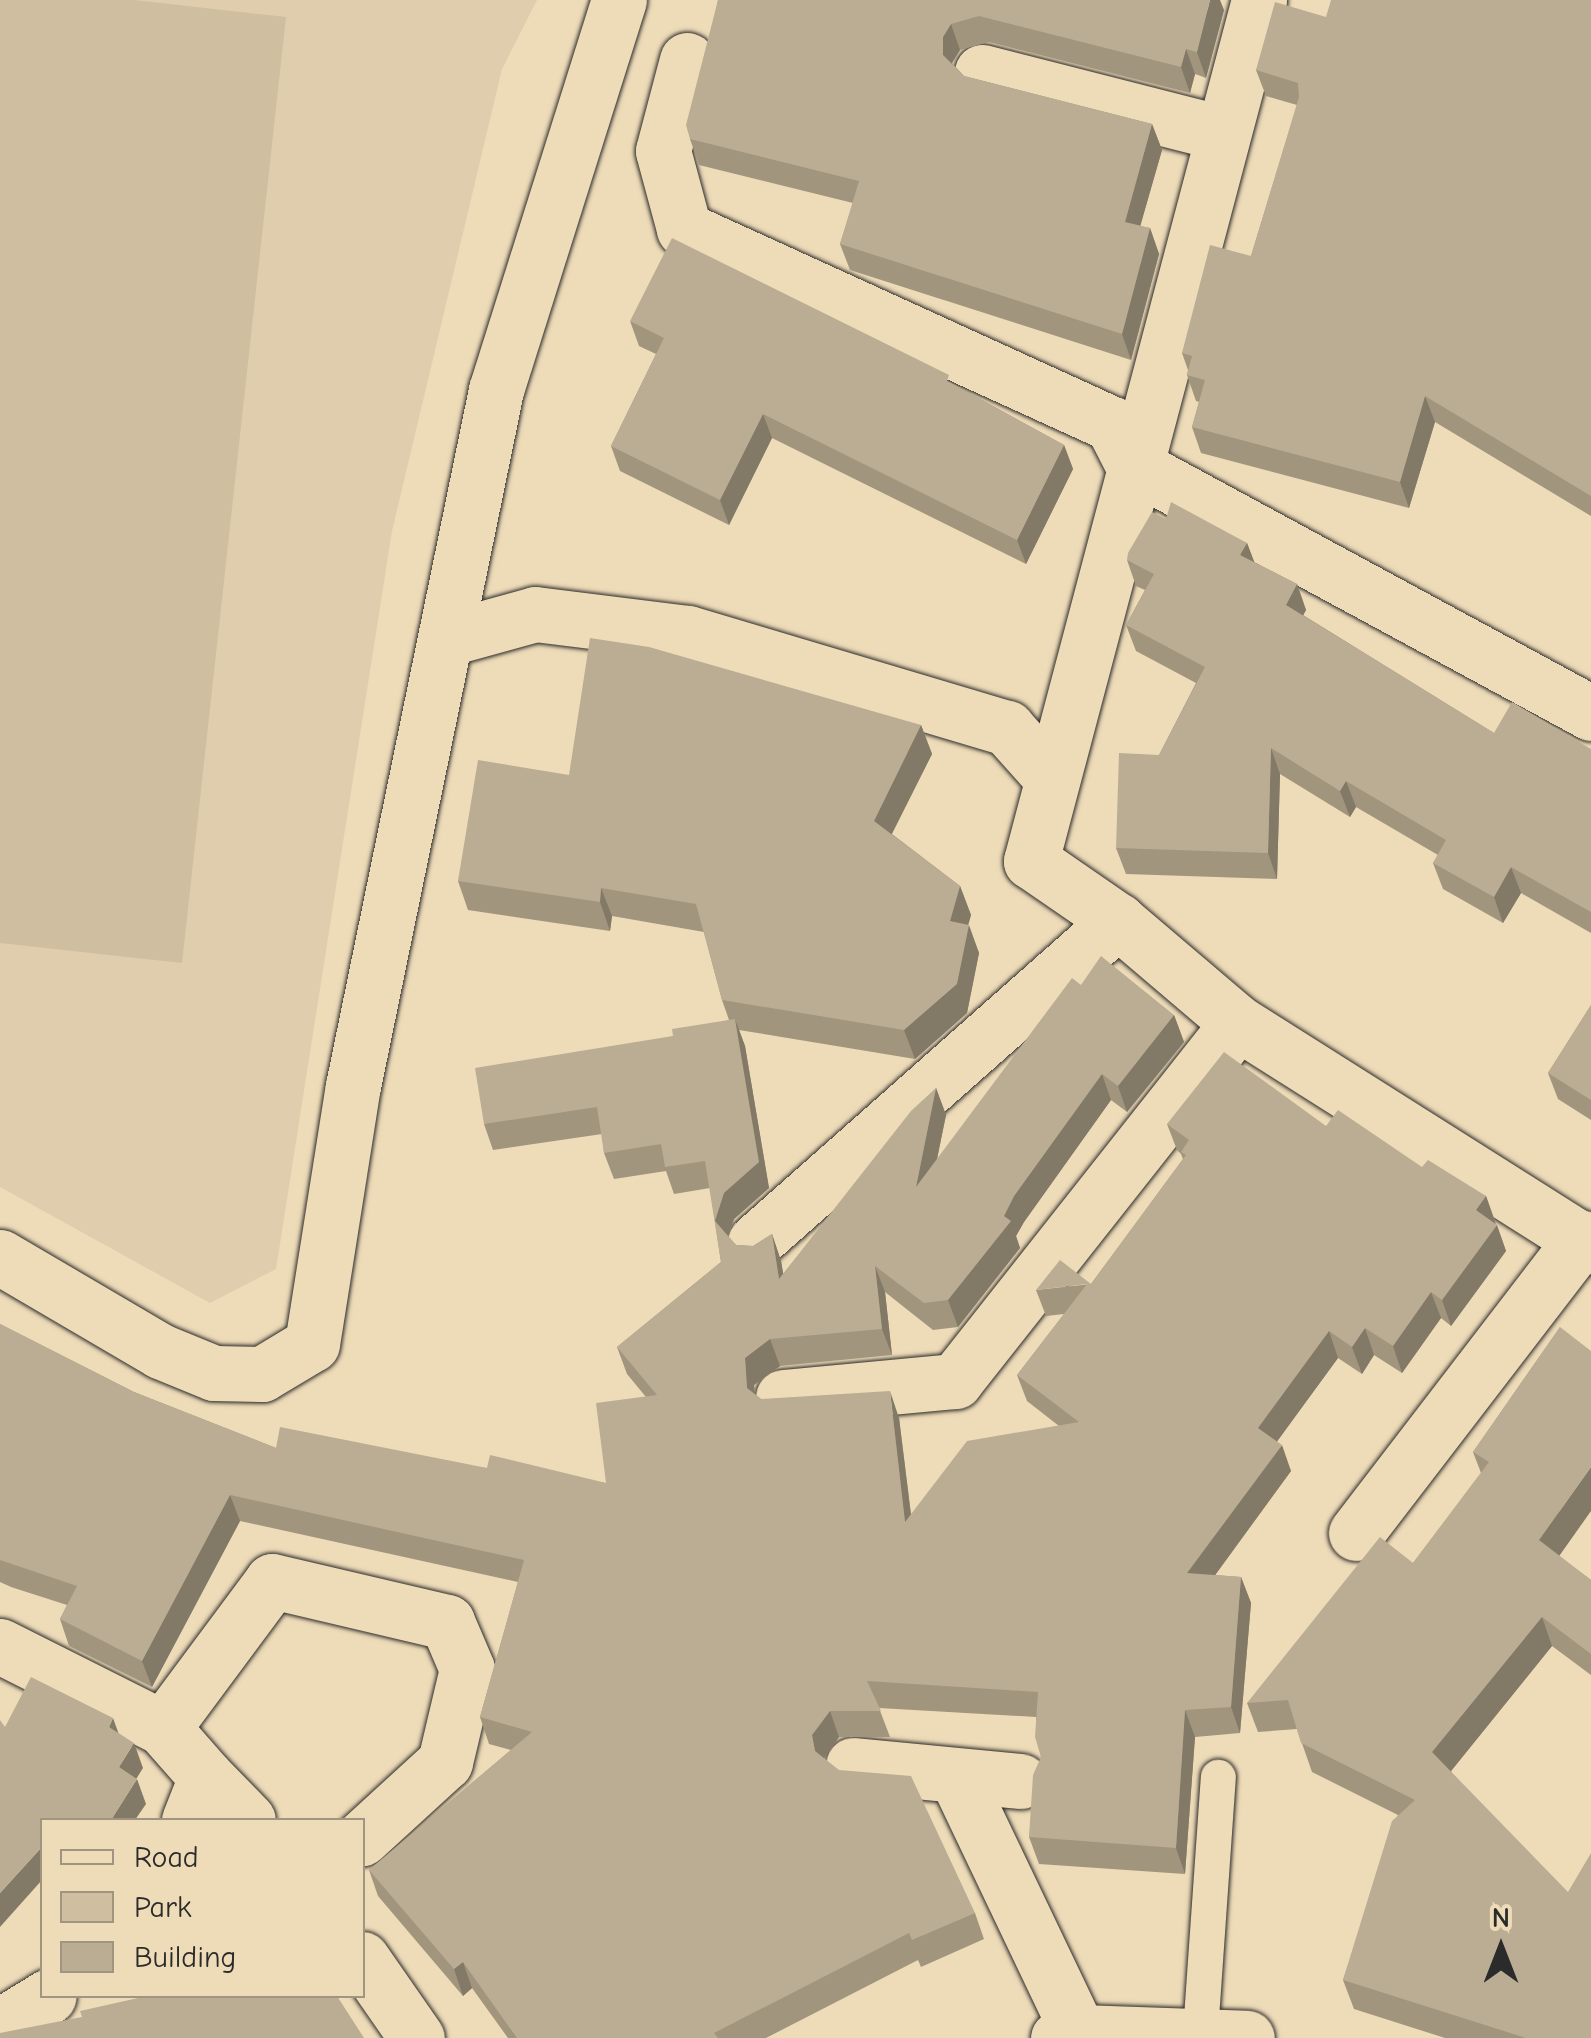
<!DOCTYPE html>
<style>
body{margin:0}
#map{position:relative;width:1591px;height:2038px;overflow:hidden;background:#eedbb8;font-family:"Comic Neue",sans-serif}
div>[style]{position:absolute}
.built>*{inset:0;background:#dfcdad}
.green>*{inset:0;background:#cfbfa0}
.roads{filter:drop-shadow(0 0 2px #2b2b2b) drop-shadow(0 0 2px #2b2b2b)}
.lane>*{height:35px;margin:-17.5px;padding:0 17.5px;transform-origin:17.5px;border-radius:17.5px;background:#eedbb8}
.street>*{height:55px;margin:-27.5px;padding:0 27.5px;transform-origin:27.5px;border-radius:27.5px;background:#eedbb8}
.wall>*{inset:0;background:#a1957e}
.shaded-wall>*{inset:0;background:#837967}
.building>*{inset:0;background:#bbad93}
span{translate:-50% -50%;white-space:nowrap;text-align:center;line-height:1.15;-webkit-text-stroke:8px #eedbb8;paint-order:stroke}
.legend{position:absolute;left:40px;top:1818px;width:325px;height:180px;box-sizing:border-box;background:#eedbb8;border:2px solid #a09580;margin:0;padding:12px 18px;list-style:none;font-size:30px;color:#2b2b2b}
.legend li{display:flex;align-items:center;gap:20px;height:50px}
.legend b{width:50px;border:2px solid #a09580}
.north{position:absolute;left:1451px;top:1898px;width:100px;height:100px;-webkit-text-stroke:8px #eedbb8;paint-order:stroke;rotate:0deg;font-size:28px;font-weight:700;line-height:40px;text-align:center;color:#2b2b2b}
.north::after{content:'';display:block;margin:auto;width:35px;height:45px;background:#2b2b2b;clip-path:polygon(50% 0,100% 100%,50% 72%,0 100%)}
</style>
<div id="map">
<div class="built">
<div style="clip-path:polygon(0 0,537px 0,502px 69px,392px 531px,276px 1269px,210px 1303px,0 1187px)"></div>
</div>
<div class="green">
<div style="clip-path:polygon(0 0,134px 0,286px 17px,182px 963px,0 943px)"></div>
</div>
<div class="roads">
<div class="lane">
<div style="left:1200px;top:2032px;width:256px;rotate:-86deg"></div>
</div>
<div class="street">
<div style="left:1259px;top:0;width:891px;rotate:104.83deg"></div>
<div style="left:1031px;top:861px;width:106px;rotate:34.6deg"></div>
<div style="left:1118px;top:921px;width:157px;rotate:40.4deg"></div>
<div style="left:1238px;top:1023px;width:418px;rotate:32.3deg"></div>
<div style="left:687px;top:60px;width:94px;rotate:104.8deg"></div>
<div style="left:663px;top:151px;width:81px;rotate:74.9deg"></div>
<div style="left:684px;top:229px;width:470px;rotate:24.5deg"></div>
<div style="left:1112px;top:424px;width:46px;rotate:62.9deg"></div>
<div style="left:1133px;top:465px;width:521px;rotate:28.43deg"></div>
<div style="left:982px;top:72px;width:247px;rotate:14.3deg"></div>
<div style="left:445px;top:639px;width:93px;rotate:-15.5deg"></div>
<div style="left:535px;top:614px;width:154px;rotate:7.1deg"></div>
<div style="left:688px;top:633px;width:333px;rotate:16.6deg"></div>
<div style="left:1007px;top:728px;width:63px;rotate:48.2deg"></div>
<div style="left:755px;top:1242px;width:485px;rotate:-41.5deg"></div>
<div style="left:0;top:1257px;width:186px;rotate:30.4deg"></div>
<div style="left:160px;top:1351px;width:58px;rotate:22.2deg"></div>
<div style="left:214px;top:1373px;width:48px;rotate:1.2deg"></div>
<div style="left:262px;top:1374px;width:58px;rotate:-31deg"></div>
<div style="left:312px;top:1344px;width:261px;rotate:-81deg"></div>
<div style="left:353px;top:1086px;width:711px;rotate:-78.39deg"></div>
<div style="left:496px;top:390px;width:409px;rotate:-72.5deg"></div>
<div style="left:783px;top:1397px;width:173px;rotate:-5.3deg"></div>
<div style="left:955px;top:1381px;width:456px;rotate:-51.7deg"></div>
<div style="left:1356px;top:1533px;width:372px;rotate:-52.5deg"></div>
<div style="left:0;top:1646px;width:182px;rotate:26.7deg"></div>
<div style="left:163px;top:1728px;width:65px;rotate:48.7deg"></div>
<div style="left:163px;top:1728px;width:183px;rotate:-53.4deg"></div>
<div style="left:272px;top:1581px;width:180px;rotate:13.2deg"></div>
<div style="left:447px;top:1622px;width:51px;rotate:66.9deg"></div>
<div style="left:467px;top:1669px;width:96px;rotate:103.3deg"></div>
<div style="left:445px;top:1762px;width:113px;rotate:137.5deg"></div>
<div style="left:853px;top:1765px;width:168px;rotate:5.5deg"></div>
<div style="left:956px;top:1776px;width:284px;rotate:64.5deg"></div>
<div style="left:189px;top:1820px;width:46px;rotate:-68.4deg"></div>
<div style="left:206px;top:1777px;width:60px;rotate:45.7deg"></div>
<div style="left:362px;top:1959px;width:96px;rotate:55.2deg"></div>
<div style="left:0;top:2026px;width:57px;rotate:-31.5deg"></div>
<div style="left:1058px;top:2038px;width:21px;rotate:-17deg"></div>
<div style="left:1078px;top:2032px;width:169px;rotate:2deg"></div>
</div>
</div>
<div class="wall">
<div style="clip-path:polygon(718px 0,1224px 10px,1206px 78px,1195px 74px,1190px 93px,989px 42px,960px 50px,952px 63px,964px 76px,1152px 124px,1162px 150px,1140px 226px,1150px 228px,1159px 254px,1131px 360px,850px 270px,840px 244px,853px 203px,699px 165px,690px 139px)"></div>
<div style="clip-path:polygon(1591px 0,1591px 516px,1435px 422px,1409px 508px,1201px 453px,1192px 427px,1199px 402px,1196px 401px,1187px 375px,1188px 370px,1182px 353px,1251px 256px,1297px 105px,1266px 96px,1256px 70px,1326px 17px)"></div>
<div style="clip-path:polygon(630px 321px,953px 384px,1064px 445px,1073px 469px,1026px 564px,772px 438px,729px 525px,620px 471px,611px 446px,656px 354px,639px 346px)"></div>
<div style="clip-path:polygon(1166px 519px,1247px 543px,1254px 562px,1297px 584px,1306px 610px,1303px 615px,1494px 733px,1591px 749px,1591px 933px,1521px 893px,1503px 923px,1443px 889px,1433px 863px,1438px 855px,1356px 807px,1350px 817px,1280px 774px,1277px 879px,1126px 874px,1116px 848px,1159px 755px,1196px 683px,1136px 651px,1126px 625px,1145px 590px,1136px 586px,1127px 560px)"></div>
<div style="clip-path:polygon(921px 725px,932px 754px,892px 834px,960px 886px,971px 915px,968px 925px,979px 953px,967px 1013px,915px 1059px,739px 1030px,745px 1046px,769px 1188px,734px 1219px,728px 1236px,736px 1245px,753px 1246px,772px 1234px,781px 1261px,783px 1274px,936px 1088px,946px 1115px,937px 1159px,1081px 985px,1174px 1015px,1184px 1042px,1127px 1112px,1111px 1100px,1024px 1222px,1016px 1236px,1020px 1248px,958px 1327px,933px 1330px,885px 1292px,892px 1355px,780px 1366px,754px 1385px,755px 1394px,761px 1399px,899px 1418px,911px 1514px,1059px 1426px,1027px 1401px,1017px 1375px,1064px 1314px,1046px 1316px,1036px 1290px,1091px 1284px,1183px 1159px,1181px 1154px,1177px 1150px,1167px 1124px,1326px 1126px,1486px 1196px,1506px 1251px,1451px 1326px,1441px 1318px,1402px 1373px,1374px 1355px,1362px 1374px,1338px 1358px,1277px 1441px,1291px 1471px,1215px 1575px,1241px 1577px,1251px 1603px,1240px 1733px,1195px 1737px,1185px 1874px,1039px 1864px,1029px 1837px,1041px 1757px,1036px 1717px,879px 1708px,890px 1737px,839px 1737px,824px 1758px,975px 1913px,984px 1939px,921px 1967px,918px 1960px,766px 2038px,508px 2038px,472px 1988px,463px 1996px,378px 1896px,369px 1870px,511px 1750px,489px 1744px,480px 1717px,518px 1582px,240px 1521px,152px 1687px,69px 1646px,60px 1619px,67px 1605px,11px 1587px,0 1582px,0 1324px,134px 1392px,276px 1448px,487px 1468px,606px 1483px,646px 1397px,627px 1374px,617px 1347px,721px 1262px,710px 1188px,674px 1194px,666px 1171px,614px 1179px,604px 1153px,602px 1134px,493px 1150px,484px 1124px,673px 1036px,729px 1020px,722px 1000px,704px 932px,612px 916px,610px 931px,468px 910px,458px 881px,569px 775px)"></div>
<div style="clip-path:polygon(1591px 1005px,1591px 1120px,1558px 1099px,1548px 1073px)"></div>
<div style="clip-path:polygon(1560px 1327px,1559px 1556px,1591px 1580px,1591px 1675px,1552px 1646px,1451px 1771px,1591px 2038px,1445px 2038px,1354px 2009px,1343px 1980px,1398px 1815px,1312px 1772px,1297px 1729px,1258px 1732px,1247px 1703px,1413px 1563px,1481px 1473px,1473px 1452px)"></div>
</div>
<div class="shaded-wall">
<div style="clip-path:polygon(1210px 0,1220px 0,1224px 10px,1206px 78px,1197px 52px)"></div>
<div style="clip-path:polygon(951px 24px,960px 50px,952px 63px,952px 81px,943px 55px,943px 37px)"></div>
<div style="clip-path:polygon(1186px 49px,1195px 74px,1190px 93px,1181px 67px)"></div>
<div style="clip-path:polygon(1152px 124px,1162px 150px,1134px 248px,1125px 222px)"></div>
<div style="clip-path:polygon(1150px 228px,1159px 254px,1131px 360px,1122px 334px)"></div>
<div style="clip-path:polygon(1425px 396px,1435px 422px,1409px 508px,1400px 482px)"></div>
<div style="clip-path:polygon(763px 414px,772px 438px,729px 525px,720px 500px)"></div>
<div style="clip-path:polygon(1064px 445px,1073px 469px,1026px 564px,1017px 540px)"></div>
<div style="clip-path:polygon(1247px 543px,1257px 569px,1240px 555px)"></div>
<div style="clip-path:polygon(1297px 584px,1306px 610px,1295px 631px,1286px 605px)"></div>
<div style="clip-path:polygon(921px 725px,932px 754px,884px 849px,874px 821px)"></div>
<div style="clip-path:polygon(1271px 748px,1280px 774px,1277px 879px,1268px 853px)"></div>
<div style="clip-path:polygon(1346px 781px,1356px 807px,1350px 817px,1340px 791px)"></div>
<div style="clip-path:polygon(1511px 867px,1521px 893px,1503px 923px,1494px 897px)"></div>
<div style="clip-path:polygon(960px 886px,971px 915px,961px 950px,950px 921px)"></div>
<div style="clip-path:polygon(601px 888px,612px 916px,610px 931px,600px 902px)"></div>
<div style="clip-path:polygon(969px 925px,979px 953px,967px 1013px,915px 1059px,904px 1030px)"></div>
<div style="clip-path:polygon(1174px 1015px,1184px 1042px,1127px 1112px,1118px 1086px)"></div>
<div style="clip-path:polygon(735px 1019px,745px 1046px,769px 1188px,734px 1219px,724px 1247px,715px 1221px)"></div>
<div style="clip-path:polygon(1102px 1074px,1111px 1100px,1024px 1222px,1016px 1236px,1020px 1248px,958px 1327px,948px 1300px,1004px 1216px,1014px 1196px)"></div>
<div style="clip-path:polygon(936px 1088px,946px 1115px,926px 1213px,916px 1187px)"></div>
<div style="clip-path:polygon(1486px 1196px,1495px 1222px,1485px 1237px,1476px 1210px)"></div>
<div style="clip-path:polygon(1497px 1225px,1506px 1251px,1451px 1326px,1442px 1300px)"></div>
<div style="clip-path:polygon(772px 1234px,781px 1261px,789px 1306px,779px 1279px)"></div>
<div style="clip-path:polygon(875px 1266px,885px 1292px,892px 1355px,882px 1329px)"></div>
<div style="clip-path:polygon(1431px 1292px,1441px 1318px,1402px 1373px,1393px 1346px)"></div>
<div style="clip-path:polygon(1365px 1328px,1374px 1355px,1362px 1374px,1352px 1347px)"></div>
<div style="clip-path:polygon(1329px 1331px,1338px 1358px,1268px 1454px,1258px 1428px)"></div>
<div style="clip-path:polygon(770px 1339px,780px 1366px,754px 1385px,757px 1414px,747px 1388px,745px 1358px)"></div>
<div style="clip-path:polygon(890px 1391px,899px 1418px,915px 1548px,905px 1522px)"></div>
<div style="clip-path:polygon(1282px 1445px,1291px 1471px,1197px 1600px,1187px 1573px)"></div>
<div style="clip-path:polygon(1591px 1467px,1591px 1511px,1550px 1569px,1539px 1540px)"></div>
<div style="clip-path:polygon(230px 1495px,240px 1521px,152px 1687px,142px 1661px)"></div>
<div style="clip-path:polygon(1241px 1577px,1251px 1603px,1240px 1733px,1231px 1707px)"></div>
<div style="clip-path:polygon(1542px 1617px,1552px 1646px,1443px 1781px,1432px 1752px)"></div>
<div style="clip-path:polygon(1185px 1710px,1195px 1737px,1185px 1874px,1176px 1848px)"></div>
<div style="clip-path:polygon(830px 1711px,839px 1737px,822px 1761px,815px 1751px,812px 1735px)"></div>
<div style="clip-path:polygon(113px 1718px,122px 1743px,109px 1727px)"></div>
<div style="clip-path:polygon(134px 1743px,143px 1768px,128px 1792px,119px 1767px)"></div>
<div style="clip-path:polygon(137px 1779px,146px 1804px,135px 1820px,111px 1820px)"></div>
<div style="clip-path:polygon(41px 1848px,42px 1852px,42px 1880px,0 1927px,0 1893px)"></div>
<div style="clip-path:polygon(463px 1962px,472px 1988px,463px 1996px,454px 1969px)"></div>
</div>
<div class="building">
<div style="clip-path:polygon(718px 0,1210px 0,1197px 52px,1186px 49px,1181px 67px,979px 16px,951px 24px,943px 37px,943px 55px,964px 76px,1152px 124px,1125px 222px,1150px 228px,1122px 334px,840px 244px,859px 181px,690px 139px,686px 125px)"></div>
<div style="clip-path:polygon(1331px 0,1591px 0,1591px 496px,1425px 396px,1400px 482px,1192px 427px,1205px 380px,1187px 375px,1192px 356px,1182px 353px,1210px 245px,1251px 256px,1299px 97px,1298px 83px,1256px 70px,1275px 2px,1326px 17px)"></div>
<div style="clip-path:polygon(672px 238px,949px 375px,947px 381px,1064px 445px,1017px 540px,763px 414px,720px 500px,611px 446px,664px 338px,630px 321px)"></div>
<div style="clip-path:polygon(1171px 502px,1247px 543px,1240px 555px,1297px 584px,1286px 605px,1494px 733px,1512px 702px,1591px 749px,1591px 912px,1511px 867px,1494px 897px,1433px 863px,1446px 840px,1346px 781px,1340px 791px,1271px 748px,1268px 853px,1116px 848px,1119px 753px,1159px 755px,1205px 667px,1126px 625px,1154px 574px,1127px 560px,1128px 553px,1152px 512px,1166px 519px)"></div>
<div style="clip-path:polygon(590px 638px,649px 647px,921px 725px,874px 821px,960px 886px,950px 921px,969px 925px,957px 984px,904px 1030px,722px 1000px,696px 904px,601px 888px,600px 902px,458px 881px,478px 760px,569px 775px)"></div>
<div style="clip-path:polygon(1101px 956px,1174px 1015px,1118px 1086px,1102px 1074px,1014px 1196px,1004px 1216px,1011px 1221px,948px 1300px,924px 1303px,875px 1266px,882px 1329px,770px 1339px,745px 1358px,747px 1388px,761px 1399px,890px 1391px,905px 1522px,967px 1441px,1079px 1422px,1017px 1375px,1087px 1284px,1036px 1290px,1060px 1260px,1091px 1284px,1186px 1155px,1181px 1152px,1189px 1140px,1167px 1124px,1224px 1052px,1326px 1126px,1338px 1110px,1422px 1167px,1428px 1160px,1486px 1196px,1476px 1210px,1497px 1225px,1442px 1300px,1431px 1292px,1393px 1346px,1365px 1328px,1352px 1347px,1329px 1331px,1258px 1428px,1282px 1445px,1187px 1573px,1241px 1577px,1231px 1707px,1185px 1710px,1176px 1848px,1029px 1837px,1033px 1775px,1041px 1757px,1035px 1737px,1038px 1692px,867px 1681px,881px 1711px,830px 1711px,812px 1735px,815px 1751px,839px 1770px,911px 1776px,975px 1913px,912px 1940px,909px 1933px,714px 2033px,718px 2038px,517px 2038px,463px 1962px,454px 1969px,369px 1870px,532px 1732px,480px 1717px,524px 1560px,230px 1495px,142px 1661px,60px 1619px,77px 1586px,0 1560px,0 1324px,134px 1392px,276px 1448px,280px 1427px,487px 1468px,490px 1455px,606px 1483px,596px 1403px,657px 1395px,617px 1347px,721px 1262px,705px 1161px,665px 1167px,661px 1144px,604px 1153px,597px 1107px,484px 1124px,475px 1068px,673px 1036px,672px 1029px,735px 1019px,759px 1162px,724px 1193px,715px 1221px,736px 1245px,753px 1246px,772px 1234px,779px 1279px,911px 1111px,936px 1088px,916px 1187px,1072px 978px,1081px 985px)"></div>
<div style="clip-path:polygon(1591px 1005px,1591px 1100px,1548px 1073px)"></div>
<div style="clip-path:polygon(1560px 1327px,1591px 1351px,1591px 1467px,1539px 1540px,1591px 1580px,1591px 1654px,1542px 1617px,1432px 1752px,1568px 1892px,1591px 1853px,1591px 2038px,1526px 2038px,1343px 1980px,1392px 1821px,1415px 1800px,1301px 1743px,1288px 1700px,1247px 1703px,1380px 1537px,1413px 1563px,1489px 1462px,1473px 1452px)"></div>
<div style="clip-path:polygon(31px 1677px,113px 1718px,109px 1727px,134px 1743px,119px 1767px,137px 1779px,111px 1820px,42px 1820px,42px 1849px,41px 1848px,0 1893px,0 1720px,5px 1727px)"></div>
<div style="clip-path:polygon(137px 1996px,337px 1996px,364px 2038px,0 2038px,0 2033px,82px 2017px,80px 2011px,138px 1998px)"></div>
</div>
<ul class="legend">
<li><b style="height:12px;background:#eedbb8"></b>Road</li>
<li><b style="height:28px;background:#cfbfa0"></b>Park</li>
<li><b style="height:28px;background:#bbad93"></b>Building</li>
</ul>
<div class="north">N</div>
</div>
